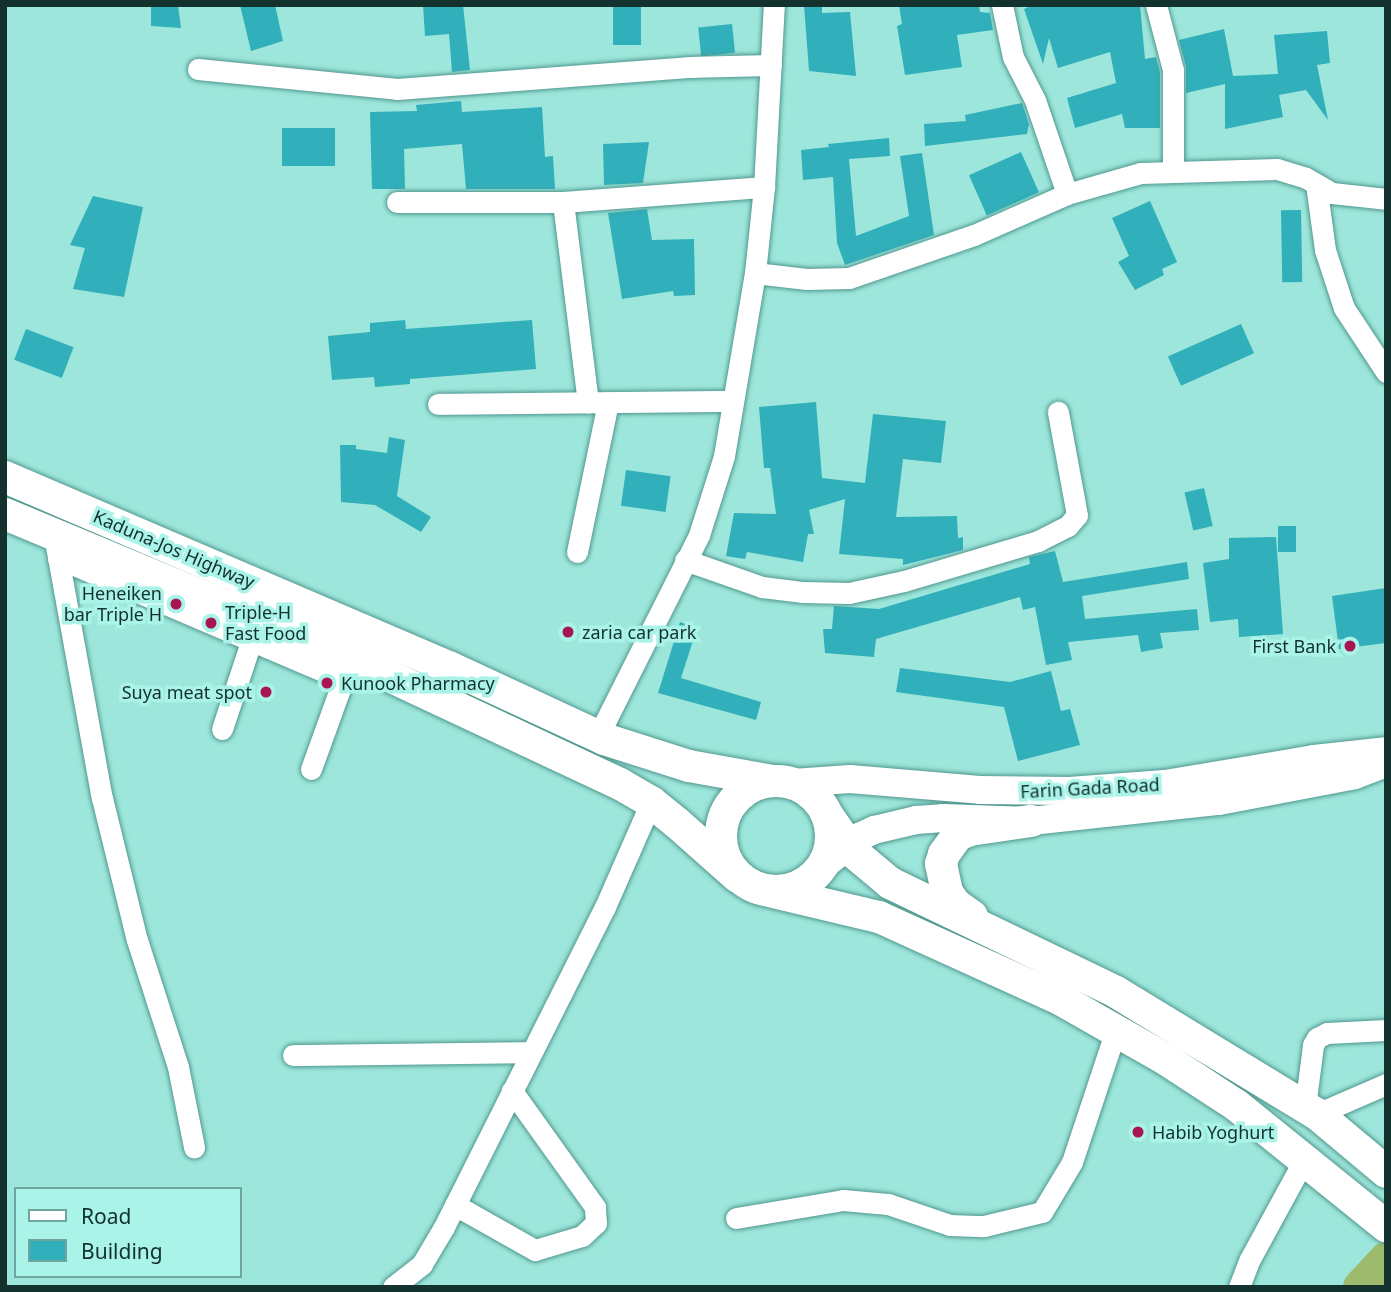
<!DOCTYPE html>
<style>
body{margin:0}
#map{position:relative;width:1391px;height:1292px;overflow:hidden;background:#9de6db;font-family:"Noto Sans",sans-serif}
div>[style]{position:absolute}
.river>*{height:37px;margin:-18.5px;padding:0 18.5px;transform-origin:18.5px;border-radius:18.5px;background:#9eba6d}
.building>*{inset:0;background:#31afbb;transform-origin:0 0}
.roads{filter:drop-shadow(0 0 2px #51988f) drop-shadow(0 0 2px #51988f)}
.minor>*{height:21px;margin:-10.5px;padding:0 10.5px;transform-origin:10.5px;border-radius:10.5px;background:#fff}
.major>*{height:28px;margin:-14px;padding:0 14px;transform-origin:14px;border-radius:14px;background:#fff}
.highway>*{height:32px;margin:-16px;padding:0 16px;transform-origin:16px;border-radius:16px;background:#fff}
.highway>.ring{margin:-16px;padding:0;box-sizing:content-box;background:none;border:32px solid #fff;border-radius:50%}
.dots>*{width:19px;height:19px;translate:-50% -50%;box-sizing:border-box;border:4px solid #aaf3e8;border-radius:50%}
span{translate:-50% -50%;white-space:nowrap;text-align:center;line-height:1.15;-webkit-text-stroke:7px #aaf3e8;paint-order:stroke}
.street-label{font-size:18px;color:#13312d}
.poi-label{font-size:18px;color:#13312d}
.right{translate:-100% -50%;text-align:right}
.left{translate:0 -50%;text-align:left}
.frame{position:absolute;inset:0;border:7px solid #13312d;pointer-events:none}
.legend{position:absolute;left:14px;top:1187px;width:228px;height:91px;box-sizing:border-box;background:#aaf3e8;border:2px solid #6ea59d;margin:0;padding:9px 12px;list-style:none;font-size:21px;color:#13312d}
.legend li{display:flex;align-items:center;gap:14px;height:35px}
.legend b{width:35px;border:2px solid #6ea59d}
</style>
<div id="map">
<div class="river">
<div style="left:1361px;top:1287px;width:37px;rotate:-47deg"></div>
</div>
<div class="building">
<div style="clip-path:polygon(151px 5px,178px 5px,181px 28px,151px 26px)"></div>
<div style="clip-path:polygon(240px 5px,275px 5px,283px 41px,251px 51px)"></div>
<div style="clip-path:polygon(423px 5px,463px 5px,470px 70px,452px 72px,449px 34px,425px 36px)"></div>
<div style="left:613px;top:5px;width:28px;height:40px"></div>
<div style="clip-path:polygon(804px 5px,822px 5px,822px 13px,850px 12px,856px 76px,809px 71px)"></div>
<div style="clip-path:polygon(899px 5px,979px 5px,980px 12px,990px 13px,993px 30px,957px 35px,962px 67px,905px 75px,897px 26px,902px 24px)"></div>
<div style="clip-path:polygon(1033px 5px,1140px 5px,1145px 59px,1156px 57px,1160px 72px,1160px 128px,1125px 128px,1122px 114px,1075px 128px,1067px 98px,1116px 83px,1110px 52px,1058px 68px,1049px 38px,1043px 64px,1024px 9px)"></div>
<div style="left:732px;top:24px;width:29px;height:34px;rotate:84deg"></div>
<div style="clip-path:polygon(1224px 29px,1233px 76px,1278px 74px,1274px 35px,1327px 31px,1330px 63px,1317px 65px,1328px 120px,1306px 90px,1279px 95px,1283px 117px,1225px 129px,1225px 84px,1186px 93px,1186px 67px,1179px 40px)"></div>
<div style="clip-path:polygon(461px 101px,462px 112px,542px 107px,545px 157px,553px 156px,555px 189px,466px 189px,462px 144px,404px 149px,405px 189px,372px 189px,370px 112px,417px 111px,416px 105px)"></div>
<div style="clip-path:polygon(1022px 103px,1029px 124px,1027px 134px,925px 146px,924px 124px,966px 121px,965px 115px)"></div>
<div style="left:335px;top:128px;width:38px;height:53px;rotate:90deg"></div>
<div style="clip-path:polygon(889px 138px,890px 156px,849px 159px,856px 236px,909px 216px,900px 156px,922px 153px,934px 235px,845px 265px,837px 243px,833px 177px,803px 180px,801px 150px,829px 147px,828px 144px)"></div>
<div style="clip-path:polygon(649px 142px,643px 183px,604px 185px,603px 144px)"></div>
<div style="left:1021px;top:152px;width:44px;height:57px;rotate:66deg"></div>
<div style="clip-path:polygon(93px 196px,143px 207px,124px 297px,73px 289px,85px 248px,70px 245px)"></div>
<div style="clip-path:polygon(1150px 201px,1177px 262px,1162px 269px,1164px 275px,1135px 290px,1118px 262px,1129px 256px,1112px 218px)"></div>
<div style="clip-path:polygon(647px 209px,652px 240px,694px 239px,695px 295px,674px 296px,673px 291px,622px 299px,608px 213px)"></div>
<div style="left:1301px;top:210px;width:72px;height:20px;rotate:89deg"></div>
<div style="clip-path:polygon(405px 320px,406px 329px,532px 320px,536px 369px,410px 379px,410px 384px,375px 387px,374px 377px,332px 380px,328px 336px,370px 332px,370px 323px)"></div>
<div style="left:1241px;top:324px;width:32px;height:80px;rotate:66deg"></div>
<div style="left:26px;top:329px;width:51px;height:33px;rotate:21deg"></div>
<div style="clip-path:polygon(816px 402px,822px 478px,865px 483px,873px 414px,946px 421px,941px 463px,903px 459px,896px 517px,957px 516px,958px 538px,963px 537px,963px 550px,903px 565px,903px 559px,839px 554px,845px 499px,809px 510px,814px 534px,808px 534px,803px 562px,747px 552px,745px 559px,726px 556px,734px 513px,776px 514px,770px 468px,764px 468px,759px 407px)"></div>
<div style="clip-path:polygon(389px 437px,405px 440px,397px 496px,431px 517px,421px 532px,375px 505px,341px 502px,340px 445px,356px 445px,356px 449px,387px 453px)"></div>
<div style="left:626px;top:470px;width:45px;height:36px;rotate:8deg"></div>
<div style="left:1204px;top:488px;width:39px;height:20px;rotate:77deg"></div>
<div style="left:1278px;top:526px;width:18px;height:26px"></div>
<div style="clip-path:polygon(1276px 537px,1283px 634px,1239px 637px,1238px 619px,1210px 622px,1203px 563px,1229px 559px,1229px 538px)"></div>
<div style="clip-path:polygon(1055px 551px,1063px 582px,1187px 562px,1189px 579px,1082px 596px,1085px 619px,1197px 609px,1199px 630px,1160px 633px,1163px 648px,1141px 652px,1138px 635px,1068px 642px,1072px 660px,1046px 665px,1035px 607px,1023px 610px,1020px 597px,876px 639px,874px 657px,825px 653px,823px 629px,832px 629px,834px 606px,879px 609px,1030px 564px,1029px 557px)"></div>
<div style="clip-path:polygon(1386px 588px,1386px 643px,1339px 649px,1332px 596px)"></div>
<div style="clip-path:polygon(680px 622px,697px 628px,681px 678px,761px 702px,756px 720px,658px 693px)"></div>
<div style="clip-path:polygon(900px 668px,1010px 682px,1051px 671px,1061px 711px,1070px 709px,1080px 745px,1018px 761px,1004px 707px,896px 692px)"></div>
</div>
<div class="roads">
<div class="minor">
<div style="left:1002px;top:5px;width:53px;rotate:78.1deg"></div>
<div style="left:1013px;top:57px;width:48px;rotate:62.9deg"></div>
<div style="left:1035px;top:100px;width:99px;rotate:71.2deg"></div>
<div style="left:1156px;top:5px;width:67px;rotate:75.3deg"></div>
<div style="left:1173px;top:70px;width:101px;rotate:90deg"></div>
<div style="left:198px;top:69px;width:200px;rotate:5.7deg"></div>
<div style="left:397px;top:89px;width:295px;rotate:-4.3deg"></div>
<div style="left:691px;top:67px;width:80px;rotate:-1.4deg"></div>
<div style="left:1316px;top:184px;width:67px;rotate:82.2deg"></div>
<div style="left:1325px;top:250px;width:61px;rotate:71.9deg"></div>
<div style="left:1344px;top:308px;width:77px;rotate:56.7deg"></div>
<div style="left:397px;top:202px;width:166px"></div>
<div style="left:563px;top:202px;width:202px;rotate:-4.3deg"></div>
<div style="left:563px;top:202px;width:202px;rotate:82.9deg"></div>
<div style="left:755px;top:273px;width:52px;rotate:6.6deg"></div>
<div style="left:807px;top:279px;width:42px;rotate:-1.4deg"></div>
<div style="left:849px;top:278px;width:132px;rotate:-19deg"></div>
<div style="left:974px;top:235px;width:102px;rotate:-23.8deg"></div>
<div style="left:1067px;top:194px;width:76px;rotate:-16deg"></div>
<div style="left:1140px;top:173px;width:137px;rotate:-1.7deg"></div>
<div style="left:1277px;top:169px;width:30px;rotate:17deg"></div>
<div style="left:1306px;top:178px;width:30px;rotate:30deg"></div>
<div style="left:1332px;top:193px;width:54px;rotate:6.3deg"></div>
<div style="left:438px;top:404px;width:294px;rotate:-0.6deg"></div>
<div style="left:54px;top:535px;width:267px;rotate:79.7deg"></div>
<div style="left:102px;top:798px;width:146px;rotate:76.2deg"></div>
<div style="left:137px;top:940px;width:133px;rotate:72.1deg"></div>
<div style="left:178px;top:1067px;width:82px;rotate:78.7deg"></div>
<div style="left:577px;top:552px;width:153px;rotate:-78.3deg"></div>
<div style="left:58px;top:558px;width:311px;rotate:23.1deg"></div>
<div style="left:685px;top:560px;width:82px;rotate:19.3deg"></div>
<div style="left:762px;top:587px;width:40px;rotate:7.1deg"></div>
<div style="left:802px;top:592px;width:47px;rotate:1.2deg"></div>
<div style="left:849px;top:593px;width:56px;rotate:-12.3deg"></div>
<div style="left:904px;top:581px;width:140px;rotate:-16.6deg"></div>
<div style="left:1038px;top:541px;width:34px;rotate:-27deg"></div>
<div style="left:1068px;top:526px;width:14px;rotate:-51deg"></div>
<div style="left:1077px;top:515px;width:105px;rotate:-100.5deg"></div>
<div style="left:222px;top:729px;width:92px;rotate:-71.6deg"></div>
<div style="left:598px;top:736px;width:225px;rotate:-63.3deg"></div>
<div style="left:699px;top:535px;width:83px;rotate:-72.4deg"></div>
<div style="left:724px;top:456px;width:186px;rotate:-80.4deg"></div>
<div style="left:755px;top:273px;width:86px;rotate:-84deg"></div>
<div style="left:764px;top:187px;width:182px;rotate:-86.9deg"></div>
<div style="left:311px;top:769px;width:109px;rotate:-70.1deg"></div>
<div style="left:293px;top:1055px;width:238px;rotate:-0.7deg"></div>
<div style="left:1305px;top:1107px;width:63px;rotate:-82.6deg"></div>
<div style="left:1313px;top:1045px;width:8px;rotate:-60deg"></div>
<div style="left:1317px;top:1038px;width:11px;rotate:-27deg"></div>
<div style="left:1327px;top:1033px;width:59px;rotate:-2.9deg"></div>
<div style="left:1317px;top:1114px;width:75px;rotate:-23.5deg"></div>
<div style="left:455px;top:1205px;width:92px;rotate:29.4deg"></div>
<div style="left:535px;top:1250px;width:49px;rotate:-16.6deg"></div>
<div style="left:582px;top:1236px;width:19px;rotate:-43deg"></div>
<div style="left:596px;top:1223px;width:16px;rotate:-94deg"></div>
<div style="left:595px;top:1207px;width:143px;rotate:-125.6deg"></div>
<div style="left:736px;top:1218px;width:109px;rotate:-9.5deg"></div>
<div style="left:843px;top:1200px;width:45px;rotate:5.1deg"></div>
<div style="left:888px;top:1204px;width:65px;rotate:18.7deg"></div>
<div style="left:950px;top:1225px;width:34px;rotate:2deg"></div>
<div style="left:984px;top:1226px;width:60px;rotate:-13.6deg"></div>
<div style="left:1042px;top:1212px;width:58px;rotate:-59deg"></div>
<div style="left:1072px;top:1162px;width:139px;rotate:-71.6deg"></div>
<div style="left:393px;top:1287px;width:37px;rotate:-38deg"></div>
<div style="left:422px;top:1264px;width:43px;rotate:-59.3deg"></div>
<div style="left:444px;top:1227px;width:358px;rotate:-63.3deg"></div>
<div style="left:605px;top:907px;width:115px;rotate:-66.3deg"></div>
<div style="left:1239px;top:1287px;width:30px;rotate:-69deg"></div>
<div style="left:1250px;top:1259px;width:115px;rotate:-61.4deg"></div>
</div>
<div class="major">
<div style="left:793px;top:783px;width:57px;rotate:-4deg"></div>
<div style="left:850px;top:779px;width:130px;rotate:4.8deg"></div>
<div style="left:980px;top:790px;width:89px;rotate:0.6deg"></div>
<div style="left:1069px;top:791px;width:96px;rotate:-4.2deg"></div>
<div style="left:1165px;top:784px;width:151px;rotate:-9.5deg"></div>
<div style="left:1314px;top:759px;width:72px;rotate:-6.3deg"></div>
<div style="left:824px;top:865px;width:45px;rotate:-38.7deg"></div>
<div style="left:859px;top:837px;width:17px;rotate:-25deg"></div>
<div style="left:874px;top:830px;width:43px;rotate:-13.4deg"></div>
<div style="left:916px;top:820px;width:27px;rotate:-4deg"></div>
<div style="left:943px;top:818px;width:88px;rotate:2deg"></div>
<div style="left:1031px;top:821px;width:189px;rotate:-6.1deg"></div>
<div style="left:1219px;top:801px;width:138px;rotate:-10.8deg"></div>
<div style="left:1355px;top:775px;width:33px;rotate:-21deg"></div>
</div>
<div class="highway">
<div style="left:5px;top:477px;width:483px;rotate:23.2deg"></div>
<div style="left:449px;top:667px;width:171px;rotate:24.9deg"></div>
<div style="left:604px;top:739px;width:89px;rotate:17.6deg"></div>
<div style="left:689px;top:766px;width:85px;rotate:10.1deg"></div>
<div style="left:5px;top:514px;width:375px;rotate:22.6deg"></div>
<div style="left:351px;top:658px;width:297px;rotate:25.1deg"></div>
<div style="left:620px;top:784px;width:36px;rotate:30deg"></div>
<div style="left:651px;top:802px;width:33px;rotate:39deg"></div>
<div style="left:677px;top:823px;width:81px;rotate:41.5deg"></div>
<div class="ring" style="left:721px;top:781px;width:78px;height:78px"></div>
<div style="left:826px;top:813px;width:47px;rotate:55.3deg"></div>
<div style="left:853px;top:852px;width:48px;rotate:40deg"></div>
<div style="left:890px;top:883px;width:251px;rotate:25.7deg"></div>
<div style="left:1116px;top:992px;width:235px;rotate:31.3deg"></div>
<div style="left:1317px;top:1114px;width:90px;rotate:40deg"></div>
<div style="left:773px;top:892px;width:109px;rotate:13.3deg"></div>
<div style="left:879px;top:917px;width:199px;rotate:24.4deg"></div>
<div style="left:1060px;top:999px;width:123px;rotate:29.7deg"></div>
<div style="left:1167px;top:1060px;width:82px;rotate:33.1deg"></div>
<div style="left:1236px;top:1105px;width:193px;rotate:38.9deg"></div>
<div style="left:972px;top:916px;width:21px;rotate:-145deg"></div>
<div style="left:955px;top:904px;width:14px;rotate:-124deg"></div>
<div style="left:947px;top:892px;width:29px;rotate:-102deg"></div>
<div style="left:941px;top:864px;width:10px;rotate:-73deg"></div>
<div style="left:944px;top:854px;width:24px;rotate:-54deg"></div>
<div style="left:958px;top:835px;width:13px;rotate:-23deg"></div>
<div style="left:970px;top:830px;width:62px;rotate:-8.4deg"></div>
</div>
</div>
<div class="dots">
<div style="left:176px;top:604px;background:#a81550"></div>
<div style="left:211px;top:623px;background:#a81550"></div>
<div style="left:568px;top:632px;background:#a81550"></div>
<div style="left:1350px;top:646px;background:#a81550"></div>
<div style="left:327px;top:683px;background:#a81550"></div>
<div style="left:266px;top:692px;background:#a81550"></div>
<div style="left:1138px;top:1132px;background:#a81550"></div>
</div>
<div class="street-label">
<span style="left:174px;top:549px;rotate:23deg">Kaduna-Jos Highway</span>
<span style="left:1090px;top:788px;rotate:-3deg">Farin Gada Road</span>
</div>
<div class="poi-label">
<span class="right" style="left:162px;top:604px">Heneiken<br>bar Triple H</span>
<span class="left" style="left:225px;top:623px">Triple-H<br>Fast Food</span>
<span class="left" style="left:582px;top:632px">zaria car park</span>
<span class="right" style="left:1336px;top:646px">First Bank</span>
<span class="left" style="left:341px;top:683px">Kunook Pharmacy</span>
<span class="right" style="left:252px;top:692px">Suya meat spot</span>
<span class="left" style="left:1152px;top:1132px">Habib Yoghurt</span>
</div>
<div class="frame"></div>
<ul class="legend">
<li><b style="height:9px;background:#fff"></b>Road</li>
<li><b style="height:19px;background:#31afbb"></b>Building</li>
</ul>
</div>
